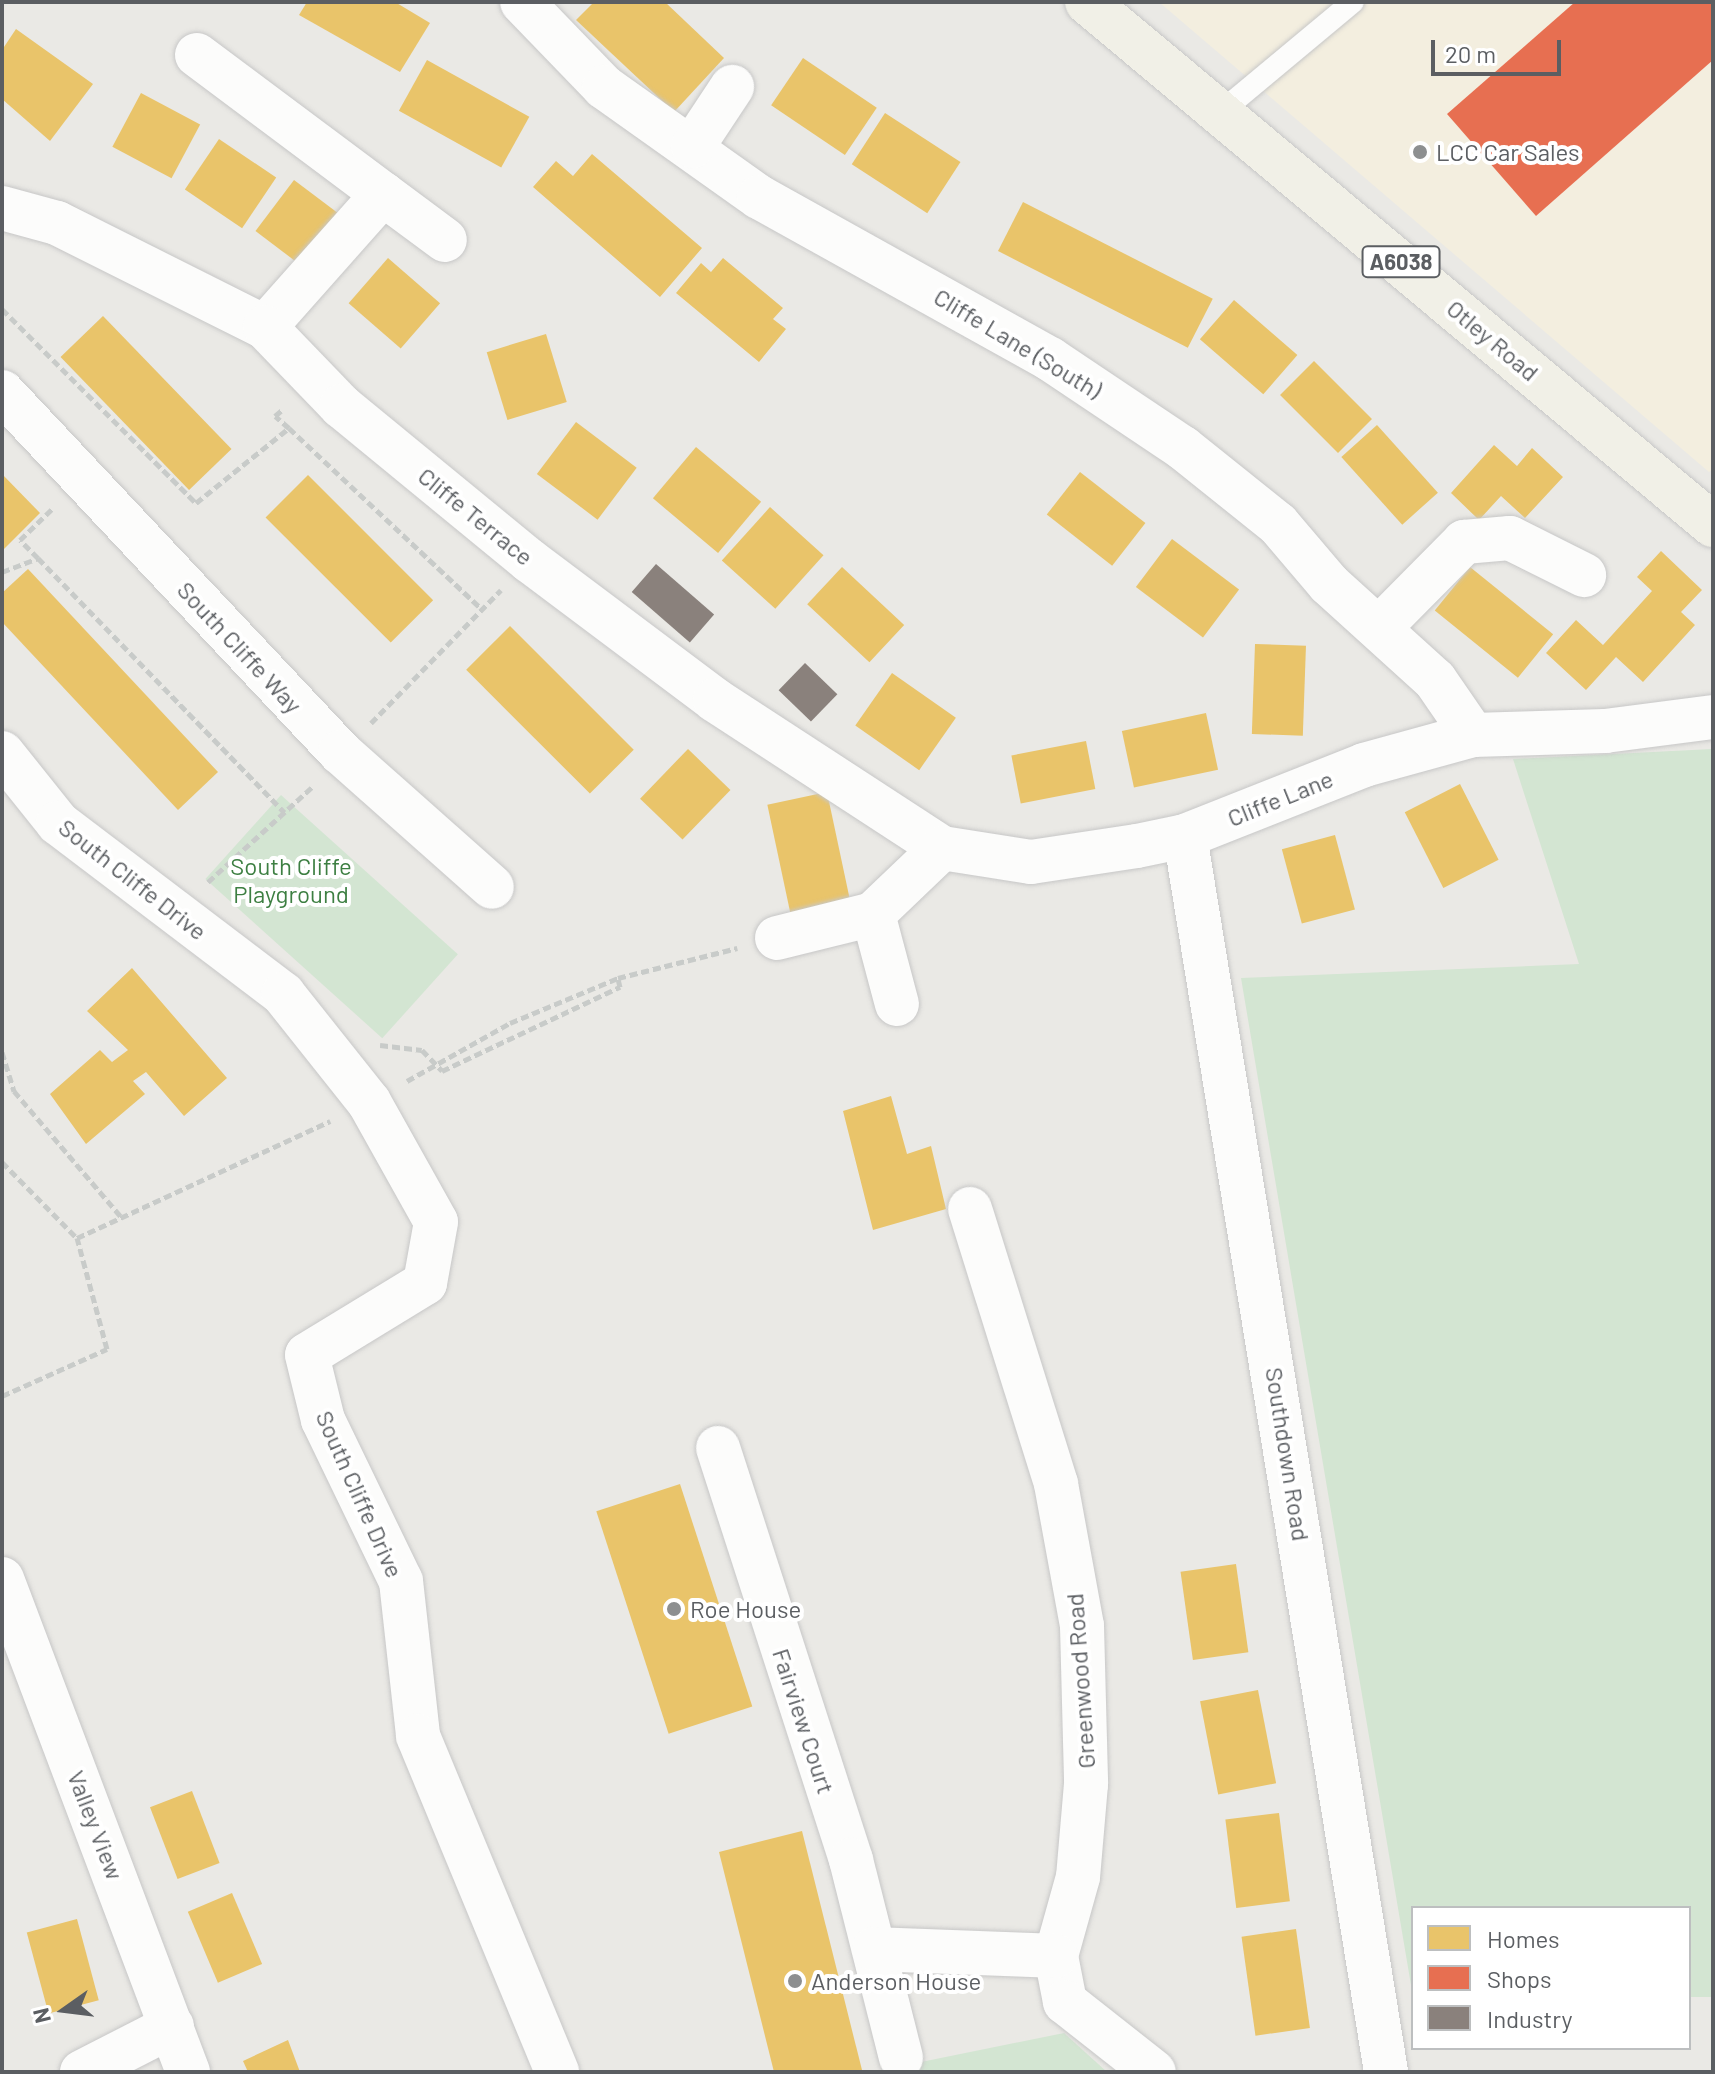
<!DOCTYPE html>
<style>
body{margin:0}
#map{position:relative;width:1715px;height:2074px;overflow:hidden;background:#eae9e5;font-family:Barlow,sans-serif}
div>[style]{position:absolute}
.commercial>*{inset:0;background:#f3eedf}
.green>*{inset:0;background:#d3e5d2;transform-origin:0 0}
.homes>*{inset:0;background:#e9c46a;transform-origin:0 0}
.shops>*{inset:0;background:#e76f51}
.industry>*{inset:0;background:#8a817c;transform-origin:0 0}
.path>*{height:5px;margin-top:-2.5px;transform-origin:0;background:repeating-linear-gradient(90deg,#c8cbc9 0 8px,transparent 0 12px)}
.roads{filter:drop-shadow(0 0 2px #c7c7c7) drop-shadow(0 0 2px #c7c7c7)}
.service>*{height:22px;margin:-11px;padding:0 11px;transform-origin:11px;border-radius:11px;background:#fcfcfb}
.minor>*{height:44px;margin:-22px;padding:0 22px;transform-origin:22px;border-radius:22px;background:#fcfcfb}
.primary>*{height:44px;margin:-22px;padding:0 22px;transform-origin:22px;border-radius:22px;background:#f1f0e7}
.dots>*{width:22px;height:22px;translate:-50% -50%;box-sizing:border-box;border:4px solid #fff;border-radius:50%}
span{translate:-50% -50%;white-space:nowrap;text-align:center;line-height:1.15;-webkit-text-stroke:8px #fff;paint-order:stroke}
.shield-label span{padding:2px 6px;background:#fff;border:2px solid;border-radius:6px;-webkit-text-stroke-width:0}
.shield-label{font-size:22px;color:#5b5e62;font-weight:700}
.poi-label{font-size:24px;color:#5b5e62}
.left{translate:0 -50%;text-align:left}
.street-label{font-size:24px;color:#5b5e62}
.park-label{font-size:24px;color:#3d7f42}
.frame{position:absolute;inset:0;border:4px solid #5b5e62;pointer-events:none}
.legend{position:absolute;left:1411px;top:1906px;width:280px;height:144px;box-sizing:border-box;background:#fff;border:2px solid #bdbfc0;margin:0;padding:10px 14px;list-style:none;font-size:24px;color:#5b5e62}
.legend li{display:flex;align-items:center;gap:16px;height:40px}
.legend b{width:40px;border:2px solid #bdbfc0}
.north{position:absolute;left:24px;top:1970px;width:80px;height:80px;-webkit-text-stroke:6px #fff;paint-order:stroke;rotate:256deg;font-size:22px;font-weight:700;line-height:32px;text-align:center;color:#5b5e62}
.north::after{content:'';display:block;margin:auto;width:28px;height:36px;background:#5b5e62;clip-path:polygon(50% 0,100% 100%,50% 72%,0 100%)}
.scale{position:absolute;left:1431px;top:40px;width:130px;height:36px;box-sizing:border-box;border:4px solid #5b5e62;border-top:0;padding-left:10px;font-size:24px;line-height:28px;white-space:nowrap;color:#5b5e62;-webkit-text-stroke:6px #fff;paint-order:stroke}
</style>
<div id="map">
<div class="commercial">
<div style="clip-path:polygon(1159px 2px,1713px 2px,1713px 469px,1709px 472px)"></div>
</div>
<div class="green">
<div style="clip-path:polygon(1712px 749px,1713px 1997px,1689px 1997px,1689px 1908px,1413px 1908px,1413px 1997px,1241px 978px,1579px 964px,1513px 759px)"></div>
<div style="left:281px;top:795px;width:238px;height:113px;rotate:42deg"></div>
<div style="clip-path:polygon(1064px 2033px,1107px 2072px,872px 2072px)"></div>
</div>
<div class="homes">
<div style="clip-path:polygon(307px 2px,395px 2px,430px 23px,400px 72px,299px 15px)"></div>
<div style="clip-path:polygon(594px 2px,665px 2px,724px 58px,674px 112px,576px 20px)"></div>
<div style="clip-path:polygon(16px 29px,93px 84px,50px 141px,2px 99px,2px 50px)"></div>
<div style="left:803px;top:58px;width:89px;height:57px;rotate:34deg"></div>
<div style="left:427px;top:60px;width:117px;height:58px;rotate:29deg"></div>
<div style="left:141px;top:93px;width:67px;height:61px;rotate:28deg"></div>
<div style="left:885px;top:113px;width:90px;height:61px;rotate:33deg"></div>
<div style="left:219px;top:139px;width:69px;height:61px;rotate:34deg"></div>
<div style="clip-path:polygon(592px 154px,702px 248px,660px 297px,533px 187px,556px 161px,573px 176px)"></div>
<div style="left:294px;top:180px;width:64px;height:64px;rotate:37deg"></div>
<div style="left:1023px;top:202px;width:213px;height:55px;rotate:27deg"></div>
<div style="left:388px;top:258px;width:69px;height:60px;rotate:41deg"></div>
<div style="clip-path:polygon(723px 258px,783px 308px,773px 319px,786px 329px,759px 362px,676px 293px,701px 263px,711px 272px)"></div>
<div style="left:1234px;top:300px;width:84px;height:52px;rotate:41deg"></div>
<div style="left:103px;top:316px;width:185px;height:59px;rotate:46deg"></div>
<div style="left:546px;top:334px;width:71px;height:62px;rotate:73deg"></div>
<div style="left:1314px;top:361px;width:82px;height:48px;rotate:45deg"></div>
<div style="left:576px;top:422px;width:76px;height:65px;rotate:37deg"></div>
<div style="left:1377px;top:425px;width:91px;height:48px;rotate:48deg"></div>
<div style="clip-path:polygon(1494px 445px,1517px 466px,1532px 448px,1563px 477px,1525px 518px,1501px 496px,1479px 520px,1451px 493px)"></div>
<div style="left:696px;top:447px;width:85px;height:67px;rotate:40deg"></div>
<div style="left:1080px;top:472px;width:83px;height:54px;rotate:38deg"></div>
<div style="clip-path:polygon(2px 474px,40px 513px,2px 551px)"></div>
<div style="left:308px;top:475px;width:177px;height:60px;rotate:45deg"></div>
<div style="left:770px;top:507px;width:72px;height:72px;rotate:42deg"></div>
<div style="left:1172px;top:539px;width:84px;height:60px;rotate:37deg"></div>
<div style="clip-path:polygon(1661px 551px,1702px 590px,1681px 612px,1695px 625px,1643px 682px,1616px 657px,1586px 690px,1546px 653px,1576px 620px,1603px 645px,1652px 591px,1637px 577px)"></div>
<div style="left:842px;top:567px;width:85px;height:51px;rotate:43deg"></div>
<div style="left:1470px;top:567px;width:107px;height:56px;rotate:39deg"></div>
<div style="clip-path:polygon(28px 569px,218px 772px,178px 810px,2px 622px,2px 593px)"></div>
<div style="left:510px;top:626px;width:175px;height:62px;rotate:45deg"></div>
<div style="left:1255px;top:644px;width:51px;height:90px;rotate:2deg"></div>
<div style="left:892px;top:673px;width:78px;height:64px;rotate:35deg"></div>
<div style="left:1206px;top:713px;width:58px;height:86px;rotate:78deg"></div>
<div style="left:1086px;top:741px;width:49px;height:76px;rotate:79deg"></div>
<div style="left:688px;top:749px;width:59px;height:69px;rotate:44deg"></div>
<div style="left:1460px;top:784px;width:85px;height:62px;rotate:63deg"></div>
<div style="left:827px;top:792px;width:114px;height:61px;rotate:78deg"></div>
<div style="left:1335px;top:835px;width:77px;height:55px;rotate:75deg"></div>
<div style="clip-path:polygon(132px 968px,227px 1078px,184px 1116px,146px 1072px,133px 1081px,145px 1094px,86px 1144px,50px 1094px,100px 1050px,112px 1062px,128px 1050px,87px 1011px)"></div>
<div style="clip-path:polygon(891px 1096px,907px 1154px,931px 1146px,946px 1209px,873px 1230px,843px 1111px)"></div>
<div style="left:680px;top:1484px;width:234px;height:88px;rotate:72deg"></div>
<div style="left:1236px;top:1564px;width:89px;height:56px;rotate:82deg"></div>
<div style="left:1258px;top:1690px;width:95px;height:59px;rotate:79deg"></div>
<div style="left:192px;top:1791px;width:77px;height:45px;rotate:69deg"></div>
<div style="left:1279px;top:1813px;width:89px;height:54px;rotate:83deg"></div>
<div style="clip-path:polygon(802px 1831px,862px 2070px,854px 2072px,774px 2072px,719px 1852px)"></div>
<div style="left:232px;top:1893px;width:77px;height:48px;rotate:67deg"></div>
<div style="left:77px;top:1919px;width:84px;height:52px;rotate:75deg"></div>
<div style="left:1296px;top:1929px;width:100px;height:55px;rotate:82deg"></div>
<div style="clip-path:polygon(288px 2040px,300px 2072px,248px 2072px,243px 2061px)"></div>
</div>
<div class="shops">
<div style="clip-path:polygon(1575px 2px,1713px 2px,1713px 60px,1536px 216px,1447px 114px)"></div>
</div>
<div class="industry">
<div style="left:656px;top:564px;width:77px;height:37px;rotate:41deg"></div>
<div style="left:805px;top:663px;width:45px;height:38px;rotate:44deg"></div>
</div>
<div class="path">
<div style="left:2px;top:309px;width:274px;rotate:45deg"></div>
<div style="left:196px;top:503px;width:119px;rotate:-38.9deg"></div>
<div style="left:289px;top:428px;width:18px;rotate:-139deg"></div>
<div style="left:275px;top:416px;width:11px;rotate:-41deg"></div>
<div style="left:289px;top:428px;width:266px;rotate:43.2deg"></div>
<div style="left:38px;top:558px;width:25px;rotate:-135deg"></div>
<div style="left:20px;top:540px;width:46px;rotate:-44.1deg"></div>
<div style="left:2px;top:572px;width:39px;rotate:-21deg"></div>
<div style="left:38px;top:558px;width:354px;rotate:45.9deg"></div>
<div style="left:371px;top:723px;width:186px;rotate:-45.7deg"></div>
<div style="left:208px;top:882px;width:142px;rotate:-42.4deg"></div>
<div style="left:380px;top:1045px;width:42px;rotate:6.8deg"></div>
<div style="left:422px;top:1050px;width:29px;rotate:46deg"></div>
<div style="left:442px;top:1071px;width:197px;rotate:-25.3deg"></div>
<div style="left:620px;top:987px;width:9px;rotate:-103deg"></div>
<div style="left:2px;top:1052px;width:41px;rotate:72.9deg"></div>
<div style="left:14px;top:1091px;width:167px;rotate:49.6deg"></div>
<div style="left:407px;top:1081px;width:118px;rotate:-29.4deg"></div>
<div style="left:510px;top:1023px;width:117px;rotate:-22.6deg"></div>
<div style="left:618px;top:978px;width:123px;rotate:-14.1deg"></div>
<div style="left:2px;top:1162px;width:107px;rotate:45.4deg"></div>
<div style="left:77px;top:1238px;width:279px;rotate:-24.8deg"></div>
<div style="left:2px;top:1396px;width:115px;rotate:-24.1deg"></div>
<div style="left:107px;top:1349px;width:115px;rotate:-105.1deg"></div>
</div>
<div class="roads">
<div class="service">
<div style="left:1222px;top:111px;width:170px;rotate:-39.8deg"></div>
</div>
<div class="minor">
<div style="left:522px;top:2px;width:118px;rotate:46deg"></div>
<div style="left:604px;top:87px;width:190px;rotate:35.4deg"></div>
<div style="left:759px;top:197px;width:333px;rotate:29.1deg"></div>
<div style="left:1050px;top:359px;width:160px;rotate:33.8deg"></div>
<div style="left:1183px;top:448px;width:122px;rotate:38.7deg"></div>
<div style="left:1278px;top:524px;width:79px;rotate:49.6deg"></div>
<div style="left:1329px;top:584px;width:143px;rotate:42.2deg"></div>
<div style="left:1435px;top:680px;width:67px;rotate:55.4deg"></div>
<div style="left:197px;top:55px;width:232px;rotate:36.8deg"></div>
<div style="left:383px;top:194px;width:178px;rotate:131.6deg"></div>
<div style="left:693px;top:146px;width:71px;rotate:-56.5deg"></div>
<div style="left:383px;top:194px;width:77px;rotate:36.6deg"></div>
<div style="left:2px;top:208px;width:57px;rotate:15.3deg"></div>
<div style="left:57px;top:223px;width:233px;rotate:26.6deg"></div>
<div style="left:265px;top:327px;width:110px;rotate:46.1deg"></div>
<div style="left:341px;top:406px;width:244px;rotate:39.4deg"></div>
<div style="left:530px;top:561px;width:231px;rotate:36.9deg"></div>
<div style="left:715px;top:700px;width:271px;rotate:33.1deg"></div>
<div style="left:2px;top:392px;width:494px;rotate:46.8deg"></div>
<div style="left:340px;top:752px;width:203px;rotate:41.6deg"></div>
<div style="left:1380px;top:627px;width:120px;rotate:-45.3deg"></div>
<div style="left:1464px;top:542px;width:46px;rotate:-5deg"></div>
<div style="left:1510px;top:538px;width:83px;rotate:26.6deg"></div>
<div style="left:2px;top:753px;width:90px;rotate:51.3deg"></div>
<div style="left:58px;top:823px;width:283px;rotate:37.2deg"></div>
<div style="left:283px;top:994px;width:138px;rotate:51.5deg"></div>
<div style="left:369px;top:1102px;width:137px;rotate:60.8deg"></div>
<div style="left:436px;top:1222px;width:62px;rotate:100.2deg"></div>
<div style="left:425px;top:1283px;width:138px;rotate:148.6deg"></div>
<div style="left:307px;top:1355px;width:67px;rotate:76.2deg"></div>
<div style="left:323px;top:1420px;width:179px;rotate:64.2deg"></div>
<div style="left:401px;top:1581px;width:156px;rotate:83.7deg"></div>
<div style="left:418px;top:1736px;width:364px;rotate:67.5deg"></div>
<div style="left:1185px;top:836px;width:1252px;rotate:80.76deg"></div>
<div style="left:873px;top:914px;width:93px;rotate:75.1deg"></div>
<div style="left:777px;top:938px;width:99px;rotate:-14deg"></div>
<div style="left:873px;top:914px;width:95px;rotate:-43.7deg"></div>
<div style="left:942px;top:848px;width:90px;rotate:8.9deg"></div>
<div style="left:1031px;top:862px;width:107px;rotate:-8.6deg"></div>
<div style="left:1137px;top:846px;width:49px;rotate:-11.8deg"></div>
<div style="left:1185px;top:836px;width:193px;rotate:-21.6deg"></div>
<div style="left:1364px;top:765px;width:113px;rotate:-15.4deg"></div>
<div style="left:1473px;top:735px;width:132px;rotate:-1.7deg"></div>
<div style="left:1605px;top:731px;width:109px;rotate:-7.4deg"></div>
<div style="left:970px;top:1209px;width:288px;rotate:72.6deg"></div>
<div style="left:1056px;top:1484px;width:144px;rotate:79.6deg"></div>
<div style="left:1082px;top:1626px;width:158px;rotate:88.5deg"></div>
<div style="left:1086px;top:1784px;width:93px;rotate:94.9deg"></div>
<div style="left:1078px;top:1877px;width:82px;rotate:105.6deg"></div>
<div style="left:1056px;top:1956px;width:47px;rotate:78.9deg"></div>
<div style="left:1065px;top:2002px;width:113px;rotate:38.2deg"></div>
<div style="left:718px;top:1448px;width:433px;rotate:72.1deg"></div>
<div style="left:851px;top:1860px;width:204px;rotate:75.8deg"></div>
<div style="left:2px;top:1579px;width:527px;rotate:69.33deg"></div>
<div style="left:874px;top:1949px;width:182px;rotate:2.2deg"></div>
<div style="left:82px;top:2072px;width:101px;rotate:-27.1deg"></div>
</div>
<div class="primary">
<div style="left:1087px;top:2px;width:816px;rotate:39.88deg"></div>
</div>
</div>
<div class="dots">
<div style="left:1420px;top:152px;background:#8d8f90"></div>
<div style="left:674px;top:1609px;background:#8d8f90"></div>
<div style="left:795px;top:1981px;background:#8d8f90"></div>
</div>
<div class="shield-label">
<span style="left:1401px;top:262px">A6038</span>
</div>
<div class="poi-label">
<span class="left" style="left:1436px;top:152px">LCC Car Sales</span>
<span class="left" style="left:690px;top:1609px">Roe House</span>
<span class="left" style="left:811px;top:1981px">Anderson House</span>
</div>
<div class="street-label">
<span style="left:1493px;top:340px;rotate:40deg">Otley Road</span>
<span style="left:1018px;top:343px;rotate:31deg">Cliffe Lane (South)</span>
<span style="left:476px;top:516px;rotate:39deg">Cliffe Terrace</span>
<span style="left:240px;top:647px;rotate:47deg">South Cliffe Way</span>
<span style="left:1280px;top:798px;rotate:-22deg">Cliffe Lane</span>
<span style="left:133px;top:879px;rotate:38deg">South Cliffe Drive</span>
<span style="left:1288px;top:1454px;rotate:81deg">Southdown Road</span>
<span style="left:360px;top:1494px;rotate:66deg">South Cliffe Drive</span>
<span style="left:1080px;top:1681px;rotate:-94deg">Greenwood Road</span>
<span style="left:804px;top:1721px;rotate:72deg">Fairview Court</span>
<span style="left:96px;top:1825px;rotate:69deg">Valley View</span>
</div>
<div class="park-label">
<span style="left:291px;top:880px">South Cliffe<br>Playground</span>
</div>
<div class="frame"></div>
<ul class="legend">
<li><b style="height:22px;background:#e9c46a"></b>Homes</li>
<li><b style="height:22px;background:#e76f51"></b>Shops</li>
<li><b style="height:22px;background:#8a817c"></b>Industry</li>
</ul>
<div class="north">N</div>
<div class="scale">20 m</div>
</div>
